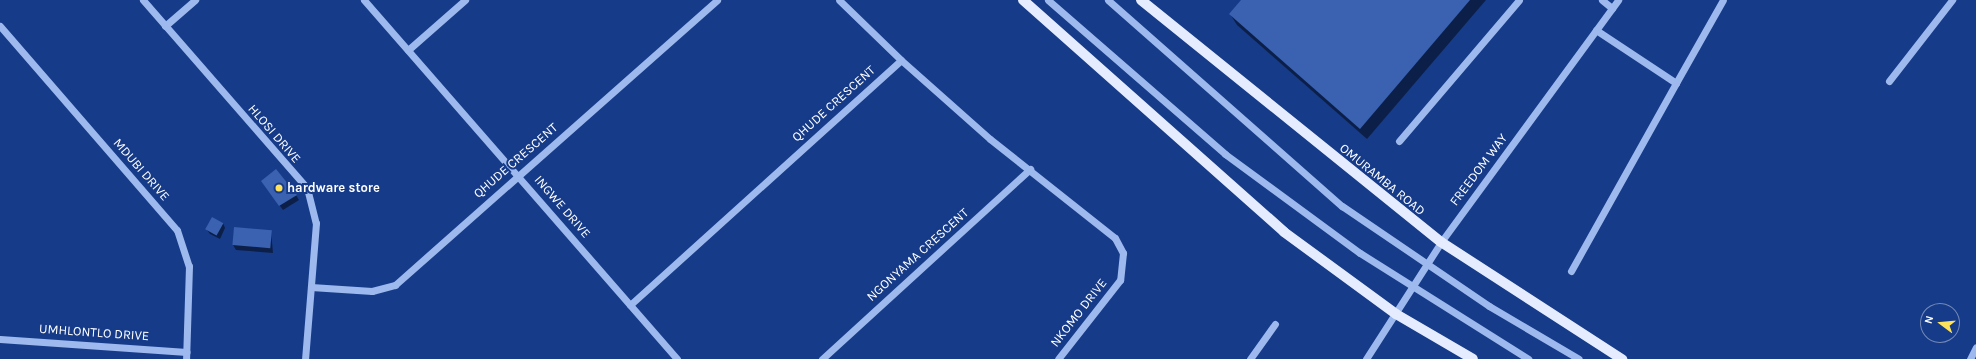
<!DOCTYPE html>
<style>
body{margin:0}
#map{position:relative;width:1976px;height:359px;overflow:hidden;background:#163b89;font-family:Karla,sans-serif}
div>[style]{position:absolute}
.shadow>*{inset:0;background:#0007}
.building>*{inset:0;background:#3a62b1;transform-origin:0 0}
.minor>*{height:7px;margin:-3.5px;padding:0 3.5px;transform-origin:3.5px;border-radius:3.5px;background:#9db9ee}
.major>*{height:10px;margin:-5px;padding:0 5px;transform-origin:5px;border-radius:5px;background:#e5ecff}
.dots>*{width:11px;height:11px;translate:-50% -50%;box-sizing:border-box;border:2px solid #163b89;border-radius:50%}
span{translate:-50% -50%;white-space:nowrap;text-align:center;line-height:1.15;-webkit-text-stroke:4px #163b89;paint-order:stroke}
.street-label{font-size:13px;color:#fff}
.poi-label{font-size:13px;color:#fff;font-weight:700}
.left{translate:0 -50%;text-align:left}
.north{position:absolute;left:1920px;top:303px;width:40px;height:40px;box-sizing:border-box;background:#163b89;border:1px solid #7389b8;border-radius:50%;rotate:286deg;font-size:11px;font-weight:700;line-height:16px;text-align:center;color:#fff}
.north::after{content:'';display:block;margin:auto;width:14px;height:18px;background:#ffe25b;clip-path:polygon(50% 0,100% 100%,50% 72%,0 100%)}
</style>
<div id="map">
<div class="shadow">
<div style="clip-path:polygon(1242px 0,1486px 0,1367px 139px,1237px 25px,1230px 14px)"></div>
<div style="clip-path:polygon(265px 186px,296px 195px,299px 200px,283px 210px)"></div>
<div style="clip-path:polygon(223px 223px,225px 228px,220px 239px,210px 234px,207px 230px)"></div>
<div style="clip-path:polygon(271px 231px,273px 253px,236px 250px,233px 245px)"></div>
</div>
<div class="building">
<div style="clip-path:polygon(1241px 0,1470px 0,1360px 129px,1229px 14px)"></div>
<div style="clip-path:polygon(276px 169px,297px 195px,279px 206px,261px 181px)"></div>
<div style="left:212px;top:217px;width:13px;height:14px;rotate:29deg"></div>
<div style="left:234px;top:227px;width:38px;height:18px;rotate:5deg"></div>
</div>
<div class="minor">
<div style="left:143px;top:0;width:249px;rotate:48.9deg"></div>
<div style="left:307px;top:188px;width:36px;rotate:76deg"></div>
<div style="left:316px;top:223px;width:136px;rotate:94.6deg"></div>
<div style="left:364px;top:0;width:476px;rotate:48.9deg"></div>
<div style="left:1048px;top:0;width:235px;rotate:41deg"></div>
<div style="left:1225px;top:154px;width:167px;rotate:36.3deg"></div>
<div style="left:1360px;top:253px;width:199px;rotate:32.2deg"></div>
<div style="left:1108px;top:0;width:312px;rotate:41.4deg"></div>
<div style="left:1342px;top:206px;width:178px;rotate:34.2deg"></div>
<div style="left:1489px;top:306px;width:104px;rotate:30.5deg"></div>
<div style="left:1602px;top:0;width:13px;rotate:39deg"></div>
<div style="left:0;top:26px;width:270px;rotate:49.1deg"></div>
<div style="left:177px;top:230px;width:38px;rotate:72deg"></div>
<div style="left:189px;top:266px;width:93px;rotate:91.8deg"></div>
<div style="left:165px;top:26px;width:40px;rotate:-41deg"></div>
<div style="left:1596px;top:30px;width:96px;rotate:33.5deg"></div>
<div style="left:1676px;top:83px;width:95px;rotate:-60.5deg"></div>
<div style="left:408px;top:50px;width:76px;rotate:-41.3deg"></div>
<div style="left:901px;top:60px;width:119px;rotate:41.6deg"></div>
<div style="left:990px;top:139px;width:159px;rotate:38.4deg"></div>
<div style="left:1115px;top:238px;width:17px;rotate:62deg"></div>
<div style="left:1123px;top:253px;width:27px;rotate:96deg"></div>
<div style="left:1120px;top:280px;width:100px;rotate:128.1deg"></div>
<div style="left:1889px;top:81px;width:103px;rotate:-52.1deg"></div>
<div style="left:1399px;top:141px;width:185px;rotate:-49.6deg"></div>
<div style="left:1571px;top:271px;width:215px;rotate:-60.8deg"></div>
<div style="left:311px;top:287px;width:61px;rotate:3.8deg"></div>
<div style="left:372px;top:291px;width:24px;rotate:-15deg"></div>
<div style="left:395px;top:285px;width:430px;rotate:-41.5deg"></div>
<div style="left:630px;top:305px;width:365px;rotate:-42.1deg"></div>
<div style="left:901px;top:60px;width:86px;rotate:-135.9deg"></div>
<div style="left:0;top:339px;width:187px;rotate:4deg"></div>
<div style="left:822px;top:359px;width:282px;rotate:-42.4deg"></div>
<div style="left:1250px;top:359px;width:43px;rotate:-54.5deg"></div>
<div style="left:1366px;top:359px;width:139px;rotate:-57.3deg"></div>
<div style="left:1441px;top:242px;width:300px;rotate:-53.8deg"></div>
<div style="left:1970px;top:359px;width:13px;rotate:-63deg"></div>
</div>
<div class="major">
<div style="left:1023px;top:0;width:349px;rotate:41.6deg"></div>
<div style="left:1284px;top:232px;width:139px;rotate:36.2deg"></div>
<div style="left:1396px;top:314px;width:89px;rotate:30.3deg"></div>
<div style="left:1141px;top:0;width:385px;rotate:38.9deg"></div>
<div style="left:1441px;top:242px;width:216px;rotate:32.9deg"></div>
</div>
<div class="dots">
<div style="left:279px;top:188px;background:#ffe25b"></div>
</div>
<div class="street-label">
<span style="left:834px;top:104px;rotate:-42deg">QHUDE CRESCENT</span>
<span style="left:274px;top:134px;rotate:49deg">HLOSI DRIVE</span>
<span style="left:516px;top:161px;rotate:-41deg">QHUDE CRESCENT</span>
<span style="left:141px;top:170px;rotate:49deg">MDUBI DRIVE</span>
<span style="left:1479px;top:170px;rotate:-53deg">FREEDOM WAY</span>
<span style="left:1382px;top:180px;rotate:39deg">OMURAMBA ROAD</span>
<span style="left:562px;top:207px;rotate:49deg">INGWE DRIVE</span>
<span style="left:918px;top:255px;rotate:-42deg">NGONYAMA CRESCENT</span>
<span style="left:1079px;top:313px;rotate:-52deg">NKOMO DRIVE</span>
<span style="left:94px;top:333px;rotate:4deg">UMHLONTLO DRIVE</span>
</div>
<div class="poi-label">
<span class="left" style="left:287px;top:188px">hardware store</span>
</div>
<div class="north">N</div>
</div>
